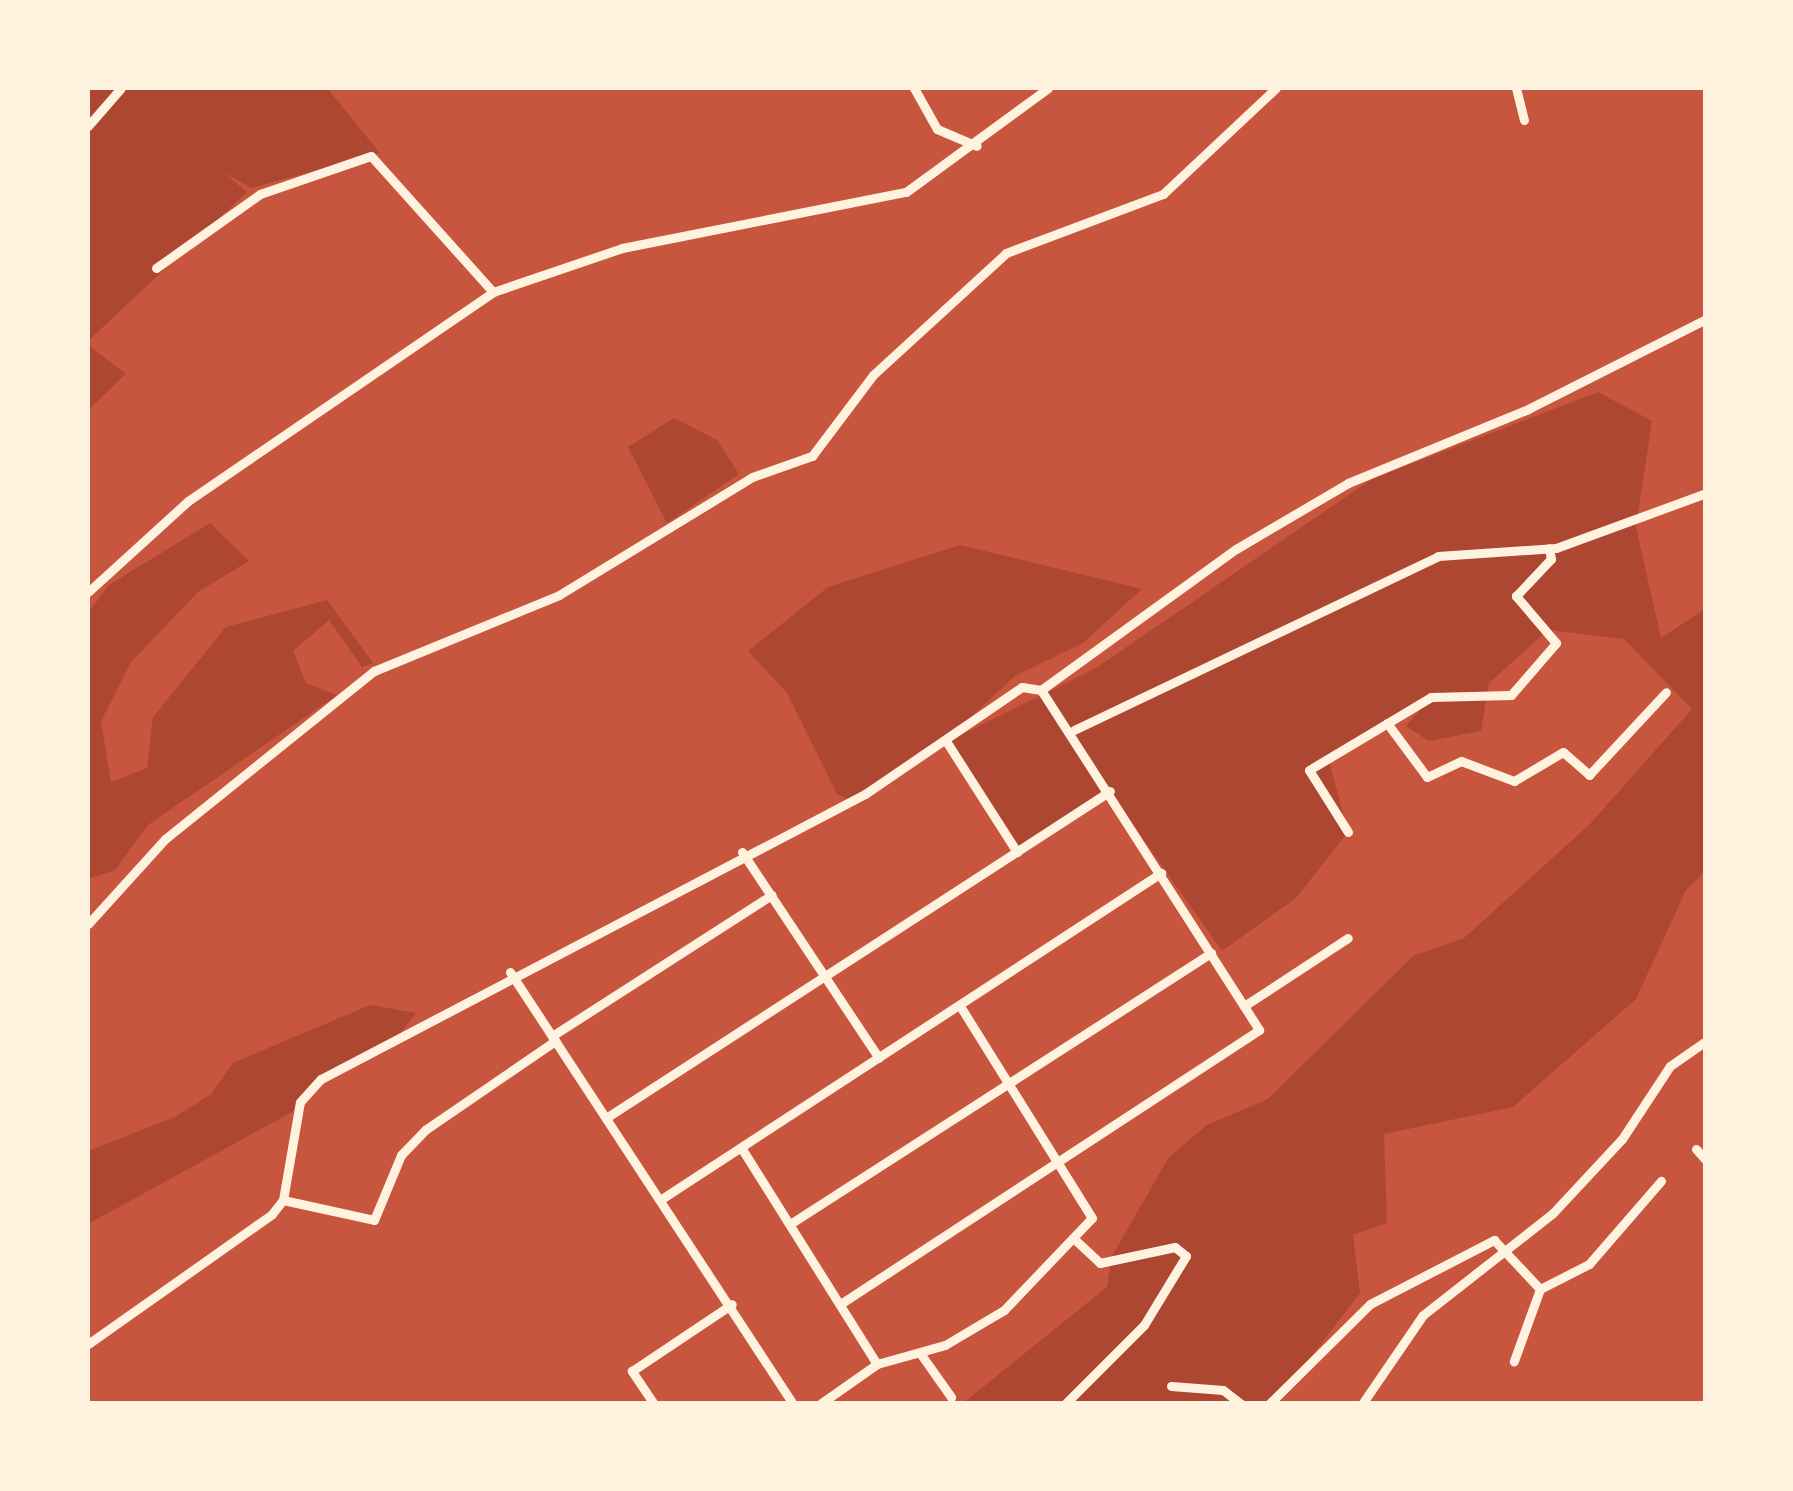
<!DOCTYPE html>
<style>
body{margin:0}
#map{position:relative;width:1793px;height:1491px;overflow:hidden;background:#c8553d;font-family:Merriweather,serif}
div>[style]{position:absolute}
.green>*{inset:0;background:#ae4732}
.minor>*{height:9px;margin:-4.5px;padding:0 4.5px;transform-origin:4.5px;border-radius:4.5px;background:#fff3e0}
span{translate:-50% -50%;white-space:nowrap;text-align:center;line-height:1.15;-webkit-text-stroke:10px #fff3e0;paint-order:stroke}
.frame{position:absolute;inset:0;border:90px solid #fff3e0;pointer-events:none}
</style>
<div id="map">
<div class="green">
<div style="clip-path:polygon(88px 88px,327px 88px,380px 153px,251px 188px,223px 172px,247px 192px,88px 341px)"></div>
<div style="clip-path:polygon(88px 345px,126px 374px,88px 410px)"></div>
<div style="clip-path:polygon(1598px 392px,1652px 421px,1636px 527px,1661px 638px,1705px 609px,1705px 872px,1686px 890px,1636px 999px,1513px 1107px,1384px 1134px,1387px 1223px,1353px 1235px,1360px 1293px,1276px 1403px,963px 1403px,1107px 1287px,1112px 1256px,1169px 1157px,1207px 1125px,1268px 1099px,1413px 956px,1464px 938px,1590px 824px,1692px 709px,1624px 639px,1548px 630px,1489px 683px,1481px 731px,1429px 741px,1406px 726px,1428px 701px,1329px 761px,1348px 832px,1296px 898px,1222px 951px,1110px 792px,1019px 847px,947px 742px,1096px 668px,1372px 479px)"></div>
<div style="clip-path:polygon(674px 418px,717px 440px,739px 474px,667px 523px,628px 447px)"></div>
<div style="clip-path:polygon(210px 523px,249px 561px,198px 592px,131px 662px,101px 721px,111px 782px,147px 768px,153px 717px,226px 627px,327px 600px,373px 663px,362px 667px,329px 620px,293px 651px,306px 683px,337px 695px,148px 825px,115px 870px,88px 879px,88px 613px,109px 585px)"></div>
<div style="clip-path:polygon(960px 545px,1142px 589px,1083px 643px,1015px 676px,943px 743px,848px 799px,837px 794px,787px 693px,748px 651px,828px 587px)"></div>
<div style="clip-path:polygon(370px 1005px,416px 1013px,390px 1047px,313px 1088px,292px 1112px,88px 1224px,88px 1151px,175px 1117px,211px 1094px,233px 1063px)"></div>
</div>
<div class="minor">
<div style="left:914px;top:88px;width:47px;rotate:60.7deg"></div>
<div style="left:937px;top:129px;width:43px;rotate:23deg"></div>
<div style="left:1516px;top:88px;width:33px;rotate:76deg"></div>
<div style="left:88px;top:126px;width:50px;rotate:-49deg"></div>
<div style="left:156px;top:268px;width:128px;rotate:-35.4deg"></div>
<div style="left:260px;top:194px;width:117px;rotate:-18.9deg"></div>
<div style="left:371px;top:156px;width:183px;rotate:48.1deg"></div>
<div style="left:88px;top:592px;width:135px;rotate:-42.3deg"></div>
<div style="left:188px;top:501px;width:370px;rotate:-34.4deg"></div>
<div style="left:493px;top:292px;width:136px;rotate:-18.8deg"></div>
<div style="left:622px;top:248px;width:289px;rotate:-11.2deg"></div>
<div style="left:906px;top:192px;width:176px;rotate:-36.2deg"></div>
<div style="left:1041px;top:690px;width:241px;rotate:-35.9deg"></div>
<div style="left:1236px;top:549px;width:130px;rotate:-30.5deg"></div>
<div style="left:1348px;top:483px;width:195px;rotate:-22.3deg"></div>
<div style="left:1528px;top:409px;width:199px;rotate:-26.8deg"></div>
<div style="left:1387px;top:723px;width:67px;rotate:53.5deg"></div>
<div style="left:1427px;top:777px;width:38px;rotate:-25deg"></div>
<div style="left:1461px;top:761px;width:57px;rotate:20.7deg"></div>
<div style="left:1514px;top:781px;width:57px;rotate:-30.6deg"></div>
<div style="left:1563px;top:752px;width:35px;rotate:41deg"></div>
<div style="left:1589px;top:775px;width:113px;rotate:-47.1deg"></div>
<div style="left:1074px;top:730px;width:403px;rotate:-25.5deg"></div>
<div style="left:1438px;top:556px;width:118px;rotate:-3.9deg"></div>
<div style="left:1556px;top:548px;width:160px;rotate:-20.1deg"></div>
<div style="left:946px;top:741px;width:132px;rotate:57.4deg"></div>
<div style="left:1348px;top:832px;width:73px;rotate:-122.2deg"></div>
<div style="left:1309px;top:770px;width:142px;rotate:-30.9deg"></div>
<div style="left:1431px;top:697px;width:80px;rotate:-1.4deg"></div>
<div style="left:1511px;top:695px;width:69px;rotate:-49.1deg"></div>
<div style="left:1556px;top:643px;width:62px;rotate:-130.4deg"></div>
<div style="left:1516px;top:596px;width:51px;rotate:-46.6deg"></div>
<div style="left:1551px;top:559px;width:11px;rotate:-100deg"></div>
<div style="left:742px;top:852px;width:247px;rotate:56.4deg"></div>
<div style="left:88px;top:924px;width:115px;rotate:-47.8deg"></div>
<div style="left:165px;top:839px;width:268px;rotate:-38.8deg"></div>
<div style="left:374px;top:671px;width:200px;rotate:-22.3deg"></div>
<div style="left:559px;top:595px;width:226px;rotate:-31.4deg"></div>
<div style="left:752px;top:477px;width:64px;rotate:-19.3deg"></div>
<div style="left:812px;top:456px;width:101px;rotate:-53deg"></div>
<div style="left:873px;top:375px;width:180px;rotate:-42.5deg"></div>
<div style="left:1006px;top:253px;width:168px;rotate:-20.6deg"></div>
<div style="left:1163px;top:194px;width:155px;rotate:-43.2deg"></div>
<div style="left:510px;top:972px;width:516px;rotate:56.77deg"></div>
<div style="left:1244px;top:1006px;width:124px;rotate:-33.2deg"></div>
<div style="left:552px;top:1036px;width:261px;rotate:-32.7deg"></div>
<div style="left:609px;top:1116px;width:597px;rotate:-32.97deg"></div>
<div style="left:742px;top:1149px;width:254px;rotate:57.9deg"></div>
<div style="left:877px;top:1364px;width:70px;rotate:144.9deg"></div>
<div style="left:1696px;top:1149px;width:15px;rotate:48deg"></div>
<div style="left:663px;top:1198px;width:595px;rotate:-33.13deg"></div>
<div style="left:283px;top:1200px;width:93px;rotate:12.4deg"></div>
<div style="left:374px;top:1220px;width:70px;rotate:-67.4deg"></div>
<div style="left:401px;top:1155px;width:35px;rotate:-46deg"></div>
<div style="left:425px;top:1130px;width:158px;rotate:-34.4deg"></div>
<div style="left:790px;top:1224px;width:501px;rotate:-32.77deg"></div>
<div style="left:1540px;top:1289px;width:55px;rotate:-27deg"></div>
<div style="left:1589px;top:1264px;width:110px;rotate:-49.1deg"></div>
<div style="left:88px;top:1344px;width:225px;rotate:-35.2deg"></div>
<div style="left:272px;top:1214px;width:18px;rotate:-52deg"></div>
<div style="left:283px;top:1200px;width:99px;rotate:-80.2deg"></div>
<div style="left:300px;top:1102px;width:31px;rotate:-48deg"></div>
<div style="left:321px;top:1079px;width:614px;rotate:-27.65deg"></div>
<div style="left:865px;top:794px;width:190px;rotate:-34.3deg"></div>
<div style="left:1022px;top:687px;width:19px;rotate:9deg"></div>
<div style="left:1041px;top:690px;width:404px;rotate:57.3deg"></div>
<div style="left:1259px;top:1030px;width:498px;rotate:146.8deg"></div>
<div style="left:920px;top:1353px;width:54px;rotate:54.8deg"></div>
<div style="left:877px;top:1364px;width:71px;rotate:-15.6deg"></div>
<div style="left:945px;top:1345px;width:69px;rotate:-30.7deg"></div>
<div style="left:1004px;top:1310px;width:127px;rotate:-46.3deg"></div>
<div style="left:1092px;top:1218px;width:250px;rotate:-121.9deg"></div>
<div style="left:1171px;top:1386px;width:52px;rotate:4.4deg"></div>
<div style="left:1223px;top:1390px;width:23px;rotate:38deg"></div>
<div style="left:654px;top:1404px;width:40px;rotate:-124deg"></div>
<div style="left:632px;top:1371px;width:120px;rotate:-33.8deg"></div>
<div style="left:1065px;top:1404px;width:112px;rotate:-45deg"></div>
<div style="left:1144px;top:1325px;width:81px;rotate:-58.7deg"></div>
<div style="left:1186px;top:1256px;width:14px;rotate:-141deg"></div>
<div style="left:1175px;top:1247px;width:77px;rotate:168deg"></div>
<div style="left:1100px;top:1263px;width:37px;rotate:-137deg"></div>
<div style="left:1269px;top:1404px;width:142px;rotate:-44.7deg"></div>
<div style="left:1370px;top:1304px;width:140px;rotate:-27.3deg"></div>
<div style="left:1494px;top:1240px;width:67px;rotate:46.8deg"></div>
<div style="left:1540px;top:1289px;width:77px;rotate:109.9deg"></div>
<div style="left:1362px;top:1404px;width:108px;rotate:-55.6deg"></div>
<div style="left:1423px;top:1315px;width:164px;rotate:-38.1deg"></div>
<div style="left:1552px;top:1214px;width:103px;rotate:-47deg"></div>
<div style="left:1622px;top:1139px;width:87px;rotate:-56.7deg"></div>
<div style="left:1670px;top:1066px;width:44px;rotate:-34.8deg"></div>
</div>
<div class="frame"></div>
</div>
